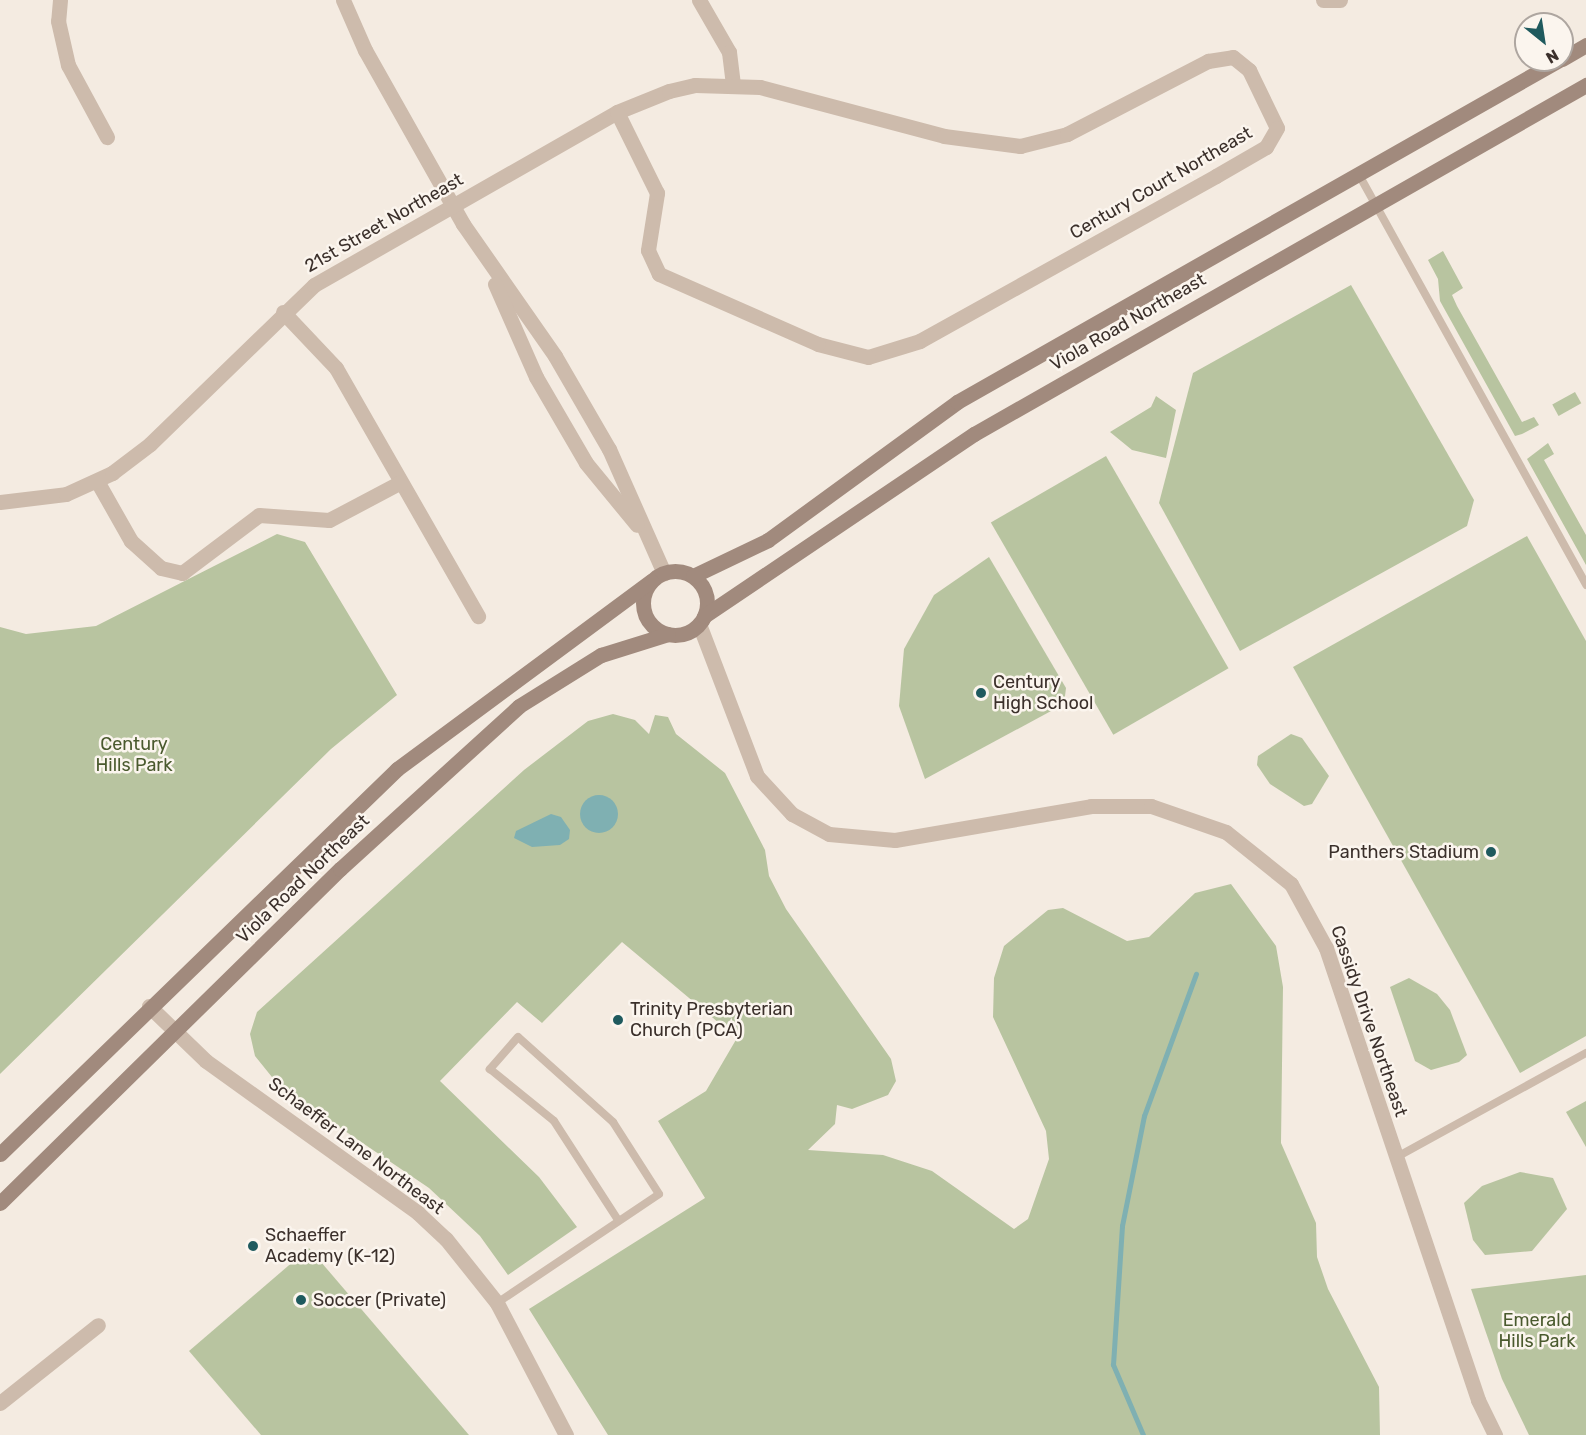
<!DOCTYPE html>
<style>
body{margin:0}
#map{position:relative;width:1586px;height:1435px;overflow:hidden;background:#f4ebe1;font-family:Rubik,sans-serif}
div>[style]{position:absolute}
.green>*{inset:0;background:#b8c4a0;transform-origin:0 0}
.water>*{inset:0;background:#7fb0b2}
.round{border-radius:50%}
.stream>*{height:4.5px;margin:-2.25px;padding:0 2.25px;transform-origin:2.25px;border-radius:2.25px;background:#7fb0b2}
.lane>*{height:8px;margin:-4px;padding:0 4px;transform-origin:4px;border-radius:4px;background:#cdbbac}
.street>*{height:15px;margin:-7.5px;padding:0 7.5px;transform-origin:7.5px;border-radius:7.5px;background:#cdbbac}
.secondary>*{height:15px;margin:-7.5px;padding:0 7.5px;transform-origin:7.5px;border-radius:7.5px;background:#a18a7d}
.secondary>.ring{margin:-7.5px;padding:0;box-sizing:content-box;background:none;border:15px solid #a18a7d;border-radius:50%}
.dots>*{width:16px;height:16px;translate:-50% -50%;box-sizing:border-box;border:3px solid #fbf5ee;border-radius:50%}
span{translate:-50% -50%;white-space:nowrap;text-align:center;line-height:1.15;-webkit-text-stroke:5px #fbf5ee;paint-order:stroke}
.street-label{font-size:18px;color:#3b302b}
.poi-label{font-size:18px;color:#3b302b}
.left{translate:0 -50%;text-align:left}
.right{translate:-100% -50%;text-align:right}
.park-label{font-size:18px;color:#4a5a2e}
.north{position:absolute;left:1514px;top:12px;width:60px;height:60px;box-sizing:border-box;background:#fbf5ee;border:2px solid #aea6a0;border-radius:50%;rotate:150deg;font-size:16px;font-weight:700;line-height:24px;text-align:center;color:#3b302b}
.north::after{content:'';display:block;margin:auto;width:21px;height:27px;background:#1f5a5e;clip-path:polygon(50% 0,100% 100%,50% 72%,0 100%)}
</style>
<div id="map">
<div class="green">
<div style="clip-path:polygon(1443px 251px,1463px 288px,1452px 295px,1457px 306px,1522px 422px,1534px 417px,1539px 425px,1522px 434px,1515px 436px,1440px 301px,1438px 279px,1428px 260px)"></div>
<div style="clip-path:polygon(1351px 285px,1474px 500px,1467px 526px,1240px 651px,1159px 503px,1193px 373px)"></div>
<div style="left:1575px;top:392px;width:13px;height:26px;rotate:61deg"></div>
<div style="clip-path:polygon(1156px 396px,1176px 410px,1166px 458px,1132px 450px,1110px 432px,1151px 407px)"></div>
<div style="clip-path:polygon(1548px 443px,1554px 454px,1544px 460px,1586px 535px,1586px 565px,1527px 459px)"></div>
<div style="left:1106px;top:456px;width:245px;height:133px;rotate:60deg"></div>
<div style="clip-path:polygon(277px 534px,305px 542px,397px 695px,331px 749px,0 1074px,0 627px,26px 634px,96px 626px)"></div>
<div style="clip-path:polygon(1527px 536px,1586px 641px,1586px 1036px,1520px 1073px,1293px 667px)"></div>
<div style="clip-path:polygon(989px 557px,1066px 688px,1064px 704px,925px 779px,899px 706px,904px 649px,934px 595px)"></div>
<div style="clip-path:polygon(613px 714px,635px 720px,649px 734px,655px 715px,668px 717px,676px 734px,725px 773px,765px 850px,769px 876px,786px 909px,891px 1059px,896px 1081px,888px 1095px,852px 1109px,837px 1105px,835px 1124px,808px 1150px,883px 1155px,932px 1171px,1014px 1229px,1028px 1219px,1049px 1159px,1046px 1131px,993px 1017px,994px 978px,1004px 946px,1048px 910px,1063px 908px,1127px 941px,1149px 937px,1195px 893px,1231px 884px,1276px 946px,1283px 987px,1281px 1143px,1316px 1223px,1317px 1257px,1328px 1289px,1379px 1387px,1380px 1435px,608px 1435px,529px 1309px,705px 1198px,658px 1121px,706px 1091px,737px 1038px,622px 942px,542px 1023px,517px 1002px,440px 1081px,539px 1177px,577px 1227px,508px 1275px,480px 1236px,429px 1188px,280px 1087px,255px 1056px,250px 1034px,257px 1012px,524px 770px,588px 721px)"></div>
<div style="clip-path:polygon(1291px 734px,1302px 738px,1329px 776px,1312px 804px,1304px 806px,1270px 784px,1257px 765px,1258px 756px)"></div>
<div style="clip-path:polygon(1409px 978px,1437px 994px,1450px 1010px,1467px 1055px,1459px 1062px,1431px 1070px,1415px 1061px,1390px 987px)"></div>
<div style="clip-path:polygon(1586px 1101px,1586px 1147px,1566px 1112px)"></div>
<div style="clip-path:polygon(1520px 1172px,1553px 1178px,1567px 1209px,1532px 1251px,1485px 1255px,1473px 1240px,1464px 1203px,1482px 1186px)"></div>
<div style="clip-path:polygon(309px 1248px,469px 1435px,261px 1435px,189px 1351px)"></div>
<div style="clip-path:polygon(1586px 1275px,1586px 1435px,1529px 1435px,1502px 1379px,1471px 1289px)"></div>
</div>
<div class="water">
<div class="round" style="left:580px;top:795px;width:38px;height:38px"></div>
<div style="clip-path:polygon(551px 814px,561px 817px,570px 830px,569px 839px,560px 845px,532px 847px,514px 838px,516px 831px)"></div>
</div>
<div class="stream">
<div style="left:1143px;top:1435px;width:76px;rotate:-113.2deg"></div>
<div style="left:1113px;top:1365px;width:139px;rotate:-86.3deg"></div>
<div style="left:1122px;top:1226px;width:112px;rotate:-78.7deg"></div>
<div style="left:1144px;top:1116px;width:151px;rotate:-69.9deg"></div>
</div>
<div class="lane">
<div style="left:1358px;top:173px;width:471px;rotate:61deg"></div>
<div style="left:1395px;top:1158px;width:218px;rotate:-28.8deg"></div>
<div style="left:497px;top:1303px;width:195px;rotate:-33.9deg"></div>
<div style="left:659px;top:1194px;width:85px;rotate:-122.6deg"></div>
<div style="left:613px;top:1122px;width:127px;rotate:-138.2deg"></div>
<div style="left:518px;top:1037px;width:43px;rotate:131.2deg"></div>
<div style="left:490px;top:1069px;width:82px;rotate:39.1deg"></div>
<div style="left:554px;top:1121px;width:118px;rotate:57.1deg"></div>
</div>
<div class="street">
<div style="left:60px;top:0;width:21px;rotate:95deg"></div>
<div style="left:58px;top:21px;width:45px;rotate:77.2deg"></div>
<div style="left:68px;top:65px;width:82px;rotate:61.6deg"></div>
<div style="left:343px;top:0;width:55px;rotate:66.3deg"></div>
<div style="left:365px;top:50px;width:200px;rotate:60.6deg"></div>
<div style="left:463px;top:224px;width:161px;rotate:55.1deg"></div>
<div style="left:555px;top:356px;width:108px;rotate:59.9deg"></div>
<div style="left:609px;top:449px;width:136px;rotate:66.1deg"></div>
<div style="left:699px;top:0;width:60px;rotate:60deg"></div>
<div style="left:729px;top:52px;width:32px;rotate:83deg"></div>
<div style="left:1323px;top:0;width:17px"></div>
<div style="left:495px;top:284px;width:102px;rotate:66.2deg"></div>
<div style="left:536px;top:377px;width:99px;rotate:59.8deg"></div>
<div style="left:586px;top:463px;width:80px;rotate:50.6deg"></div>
<div style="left:283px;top:312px;width:77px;rotate:46.6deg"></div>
<div style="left:336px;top:368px;width:286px;rotate:60.2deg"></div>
<div style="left:97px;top:481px;width:69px;rotate:60.5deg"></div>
<div style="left:131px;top:541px;width:40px;rotate:42deg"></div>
<div style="left:161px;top:568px;width:22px;rotate:13deg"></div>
<div style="left:182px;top:573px;width:96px;rotate:-37deg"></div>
<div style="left:259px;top:515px;width:70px;rotate:4.1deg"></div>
<div style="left:329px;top:520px;width:81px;rotate:-27.8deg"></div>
<div style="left:0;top:502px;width:66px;rotate:-6.9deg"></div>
<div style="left:66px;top:494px;width:51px;rotate:-24.5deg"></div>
<div style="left:112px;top:473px;width:48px;rotate:-37.3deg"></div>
<div style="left:150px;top:444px;width:228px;rotate:-44.1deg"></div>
<div style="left:314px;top:285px;width:349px;rotate:-29.7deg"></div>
<div style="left:617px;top:112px;width:56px;rotate:-22deg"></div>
<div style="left:669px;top:91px;width:27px;rotate:-13deg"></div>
<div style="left:695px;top:85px;width:65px;rotate:1.8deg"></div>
<div style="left:760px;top:87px;width:190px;rotate:14.9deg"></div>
<div style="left:944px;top:136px;width:77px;rotate:7.5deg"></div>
<div style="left:1020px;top:146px;width:49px;rotate:-14.3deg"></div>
<div style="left:1067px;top:134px;width:159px;rotate:-27.4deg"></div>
<div style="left:1208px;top:61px;width:25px;rotate:-9deg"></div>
<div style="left:1233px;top:57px;width:21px;rotate:39deg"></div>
<div style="left:1249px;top:70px;width:64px;rotate:64.2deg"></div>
<div style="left:1277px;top:128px;width:22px;rotate:120deg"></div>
<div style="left:1266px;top:147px;width:58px;rotate:149.9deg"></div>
<div style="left:1216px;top:176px;width:339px;rotate:150.9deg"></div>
<div style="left:920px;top:341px;width:54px;rotate:162.9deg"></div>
<div style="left:868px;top:357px;width:52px;rotate:-165.4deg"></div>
<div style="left:818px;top:344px;width:174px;rotate:-156.2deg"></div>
<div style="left:659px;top:274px;width:26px;rotate:-115deg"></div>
<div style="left:648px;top:250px;width:58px;rotate:-81deg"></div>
<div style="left:657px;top:193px;width:90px;rotate:-116.3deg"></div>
<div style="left:699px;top:624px;width:163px;rotate:69.1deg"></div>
<div style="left:757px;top:776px;width:52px;rotate:47.4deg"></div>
<div style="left:792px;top:814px;width:42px;rotate:28.4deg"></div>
<div style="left:829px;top:834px;width:66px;rotate:5.2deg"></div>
<div style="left:895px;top:840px;width:199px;rotate:-9.8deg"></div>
<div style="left:1091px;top:806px;width:60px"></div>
<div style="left:1151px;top:806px;width:79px;rotate:19.1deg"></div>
<div style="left:1226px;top:832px;width:83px;rotate:38.7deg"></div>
<div style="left:1291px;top:884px;width:73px;rotate:61.3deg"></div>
<div style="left:1326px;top:948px;width:477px;rotate:71.4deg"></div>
<div style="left:1478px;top:1400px;width:39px;rotate:64deg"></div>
<div style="left:149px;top:1006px;width:79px;rotate:44deg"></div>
<div style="left:206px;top:1061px;width:261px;rotate:35.6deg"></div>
<div style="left:418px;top:1213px;width:38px;rotate:43deg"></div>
<div style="left:446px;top:1239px;width:82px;rotate:51.4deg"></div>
<div style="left:497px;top:1303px;width:149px;rotate:62.4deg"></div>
<div style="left:0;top:1403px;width:125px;rotate:-38.5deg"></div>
</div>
<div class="secondary">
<div style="left:1562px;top:59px;width:28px;rotate:-30deg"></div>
<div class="ring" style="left:643px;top:571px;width:49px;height:49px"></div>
<div style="left:693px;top:576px;width:83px;rotate:-25.6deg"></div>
<div style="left:768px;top:540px;width:234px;rotate:-36.1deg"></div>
<div style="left:957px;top:402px;width:692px;rotate:-29.6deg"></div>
<div style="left:704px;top:616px;width:326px;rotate:-34deg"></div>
<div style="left:974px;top:434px;width:705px;rotate:-29.69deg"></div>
<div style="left:0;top:1154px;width:553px;rotate:-44.12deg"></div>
<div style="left:397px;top:769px;width:316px;rotate:-36.5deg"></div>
<div style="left:0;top:1203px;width:477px;rotate:-44.5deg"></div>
<div style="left:340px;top:869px;width:242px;rotate:-42.3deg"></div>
<div style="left:519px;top:706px;width:97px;rotate:-31.9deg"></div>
<div style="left:601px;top:655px;width:70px;rotate:-17.4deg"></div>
</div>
<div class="dots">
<div style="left:981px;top:693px;background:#1f5a5e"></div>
<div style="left:1491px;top:852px;background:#1f5a5e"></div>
<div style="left:618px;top:1020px;background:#1f5a5e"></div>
<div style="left:253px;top:1246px;background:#1f5a5e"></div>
<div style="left:301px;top:1300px;background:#1f5a5e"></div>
</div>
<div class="street-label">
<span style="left:1161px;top:183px;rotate:-30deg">Century Court Northeast</span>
<span style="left:384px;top:223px;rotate:-30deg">21st Street Northeast</span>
<span style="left:1128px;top:322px;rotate:-30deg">Viola Road Northeast</span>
<span style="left:303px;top:879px;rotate:-44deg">Viola Road Northeast</span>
<span style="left:1369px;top:1021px;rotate:71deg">Cassidy Drive Northeast</span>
<span style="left:356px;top:1146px;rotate:37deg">Schaeffer Lane Northeast</span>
</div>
<div class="poi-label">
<span class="left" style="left:993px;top:693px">Century<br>High School</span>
<span class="right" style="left:1479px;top:852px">Panthers Stadium</span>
<span class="left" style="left:630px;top:1020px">Trinity Presbyterian<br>Church (PCA)</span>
<span class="left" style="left:265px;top:1246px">Schaeffer<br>Academy (K-12)</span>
<span class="left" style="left:313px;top:1300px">Soccer (Private)</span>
</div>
<div class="park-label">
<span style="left:134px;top:755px">Century<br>Hills Park</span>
<span style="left:1537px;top:1331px">Emerald<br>Hills Park</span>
</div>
<div class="north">N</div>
</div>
